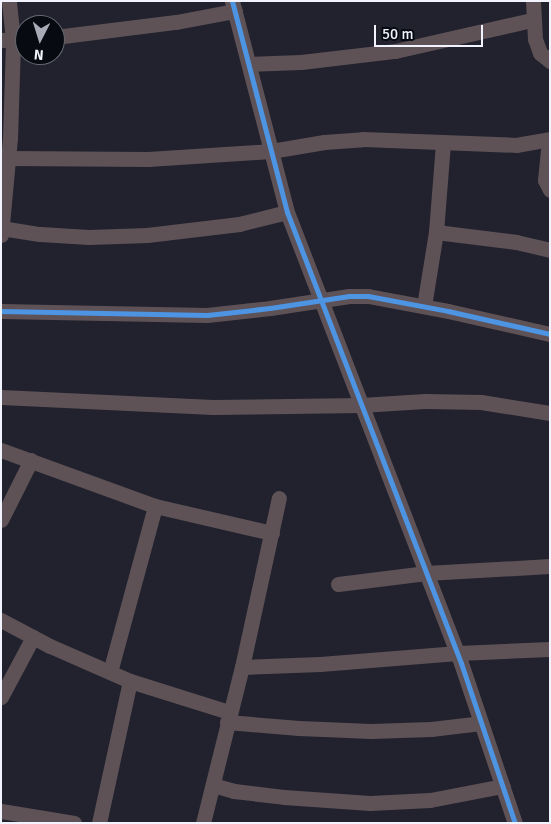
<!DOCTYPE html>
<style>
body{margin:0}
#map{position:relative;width:551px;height:824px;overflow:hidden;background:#21222d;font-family:Signika,sans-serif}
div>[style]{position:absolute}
.minor>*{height:15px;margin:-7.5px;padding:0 7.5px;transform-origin:7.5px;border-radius:7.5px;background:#5e5257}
.cycleway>*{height:5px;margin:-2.5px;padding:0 2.5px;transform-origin:2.5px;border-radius:2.5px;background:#4d94e3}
span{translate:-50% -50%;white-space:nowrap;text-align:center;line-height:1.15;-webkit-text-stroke:4.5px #080a12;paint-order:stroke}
.frame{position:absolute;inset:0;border:2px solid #f1f3fe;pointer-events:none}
.north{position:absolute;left:15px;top:15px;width:50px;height:50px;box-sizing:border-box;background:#080a12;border:1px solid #656770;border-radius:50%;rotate:185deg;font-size:14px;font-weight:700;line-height:20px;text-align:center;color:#f1f3fe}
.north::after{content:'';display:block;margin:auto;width:18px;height:22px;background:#a8aab5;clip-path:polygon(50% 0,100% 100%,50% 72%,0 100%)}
.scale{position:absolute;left:374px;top:25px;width:109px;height:22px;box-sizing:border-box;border:2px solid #f1f3fe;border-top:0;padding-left:6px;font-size:15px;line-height:18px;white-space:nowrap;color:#f1f3fe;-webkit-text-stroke:4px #080a12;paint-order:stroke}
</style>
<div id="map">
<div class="minor">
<div style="left:232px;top:1px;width:218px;rotate:75.4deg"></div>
<div style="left:287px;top:212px;width:483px;rotate:68.9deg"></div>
<div style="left:461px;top:663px;width:169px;rotate:71.4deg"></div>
<div style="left:533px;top:1px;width:38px;rotate:87deg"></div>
<div style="left:535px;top:39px;width:15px;rotate:70deg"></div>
<div style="left:540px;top:53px;width:13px;rotate:39deg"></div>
<div style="left:55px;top:37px;width:122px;rotate:-7.1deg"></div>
<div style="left:176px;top:22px;width:60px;rotate:-10.6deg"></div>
<div style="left:1px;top:40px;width:24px;rotate:-2deg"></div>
<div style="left:249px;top:64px;width:52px;rotate:-2.2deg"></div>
<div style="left:301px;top:62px;width:95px;rotate:-6.7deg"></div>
<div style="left:395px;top:51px;width:140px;rotate:-12.8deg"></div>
<div style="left:549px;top:140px;width:40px;rotate:95.7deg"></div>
<div style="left:545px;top:180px;width:11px;rotate:63deg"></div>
<div style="left:8px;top:158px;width:140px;rotate:0.4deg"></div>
<div style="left:148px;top:159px;width:123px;rotate:-3.7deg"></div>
<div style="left:271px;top:151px;width:54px;rotate:-9.6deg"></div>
<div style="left:324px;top:142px;width:39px;rotate:-4deg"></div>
<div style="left:363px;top:139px;width:153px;rotate:2.2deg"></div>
<div style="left:516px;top:145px;width:35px;rotate:-10deg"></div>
<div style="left:1px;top:228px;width:39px;rotate:9deg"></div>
<div style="left:40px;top:234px;width:49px;rotate:3.5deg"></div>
<div style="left:89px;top:237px;width:58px;rotate:-2deg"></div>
<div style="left:147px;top:235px;width:93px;rotate:-6.8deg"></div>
<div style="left:239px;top:224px;width:49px;rotate:-14deg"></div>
<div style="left:436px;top:232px;width:81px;rotate:7.1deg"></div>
<div style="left:516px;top:242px;width:35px;rotate:13deg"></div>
<div style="left:1px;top:235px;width:97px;rotate:-84.7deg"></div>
<div style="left:10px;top:138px;width:98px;rotate:-88.2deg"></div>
<div style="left:13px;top:40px;width:39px;rotate:-96deg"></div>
<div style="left:424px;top:306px;width:75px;rotate:-80.8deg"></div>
<div style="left:436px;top:232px;width:89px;rotate:-85.5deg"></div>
<div style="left:1px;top:311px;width:206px;rotate:1.1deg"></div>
<div style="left:207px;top:315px;width:63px;rotate:-6.3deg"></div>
<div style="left:270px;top:308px;width:80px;rotate:-8.6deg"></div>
<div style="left:349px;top:296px;width:19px"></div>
<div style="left:368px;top:296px;width:81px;rotate:10.6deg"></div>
<div style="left:448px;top:311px;width:105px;rotate:12.7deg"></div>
<div style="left:1px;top:397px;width:212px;rotate:2.7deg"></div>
<div style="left:213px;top:407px;width:148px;rotate:-0.8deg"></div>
<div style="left:361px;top:405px;width:64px;rotate:-3.6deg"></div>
<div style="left:425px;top:401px;width:56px;rotate:1deg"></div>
<div style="left:481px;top:402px;width:70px;rotate:9.1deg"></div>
<div style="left:1px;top:450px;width:164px;rotate:20deg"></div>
<div style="left:155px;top:506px;width:120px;rotate:13deg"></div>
<div style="left:1px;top:520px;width:67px;rotate:-63.4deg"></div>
<div style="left:338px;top:584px;width:89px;rotate:-7.1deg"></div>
<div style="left:426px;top:573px;width:124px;rotate:-3.2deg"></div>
<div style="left:1px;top:620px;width:55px;rotate:28deg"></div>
<div style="left:50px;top:646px;width:87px;rotate:23.6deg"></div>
<div style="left:130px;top:681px;width:104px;rotate:17.4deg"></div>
<div style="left:242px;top:667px;width:78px;rotate:-2.2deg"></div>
<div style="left:320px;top:664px;width:138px;rotate:-4.6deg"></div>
<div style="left:458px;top:653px;width:92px;rotate:-2.5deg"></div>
<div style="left:110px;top:672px;width:172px;rotate:-74.8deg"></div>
<div style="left:1px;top:697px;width:68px;rotate:-61.9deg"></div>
<div style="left:227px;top:722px;width:72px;rotate:4.8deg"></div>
<div style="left:299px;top:728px;width:72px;rotate:2.4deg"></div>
<div style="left:371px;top:731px;width:60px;rotate:-1.9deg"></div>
<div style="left:431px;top:729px;width:50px;rotate:-6.8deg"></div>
<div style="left:213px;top:785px;width:22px;rotate:16deg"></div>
<div style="left:234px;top:791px;width:50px;rotate:6.8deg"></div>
<div style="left:284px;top:797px;width:86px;rotate:4deg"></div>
<div style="left:370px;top:803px;width:60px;rotate:-2.9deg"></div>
<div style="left:430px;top:800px;width:74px;rotate:-10.9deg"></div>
<div style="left:1px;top:811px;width:74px;rotate:9.3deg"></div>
<div style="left:99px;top:823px;width:145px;rotate:-77.7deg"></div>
<div style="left:203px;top:823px;width:161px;rotate:-76deg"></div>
<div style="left:242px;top:667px;width:173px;rotate:-77.7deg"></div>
</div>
<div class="cycleway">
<div style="left:232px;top:1px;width:218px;rotate:75.4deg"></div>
<div style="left:287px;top:212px;width:483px;rotate:68.9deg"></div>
<div style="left:461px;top:663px;width:169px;rotate:71.4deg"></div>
<div style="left:1px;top:311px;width:206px;rotate:1.1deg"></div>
<div style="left:207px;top:315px;width:63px;rotate:-6.3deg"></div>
<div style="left:270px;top:308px;width:80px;rotate:-8.6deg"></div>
<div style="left:349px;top:296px;width:19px"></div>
<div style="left:368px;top:296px;width:81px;rotate:10.6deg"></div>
<div style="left:448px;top:311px;width:105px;rotate:12.7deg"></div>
</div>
<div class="frame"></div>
<div class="north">N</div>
<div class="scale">50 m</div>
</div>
